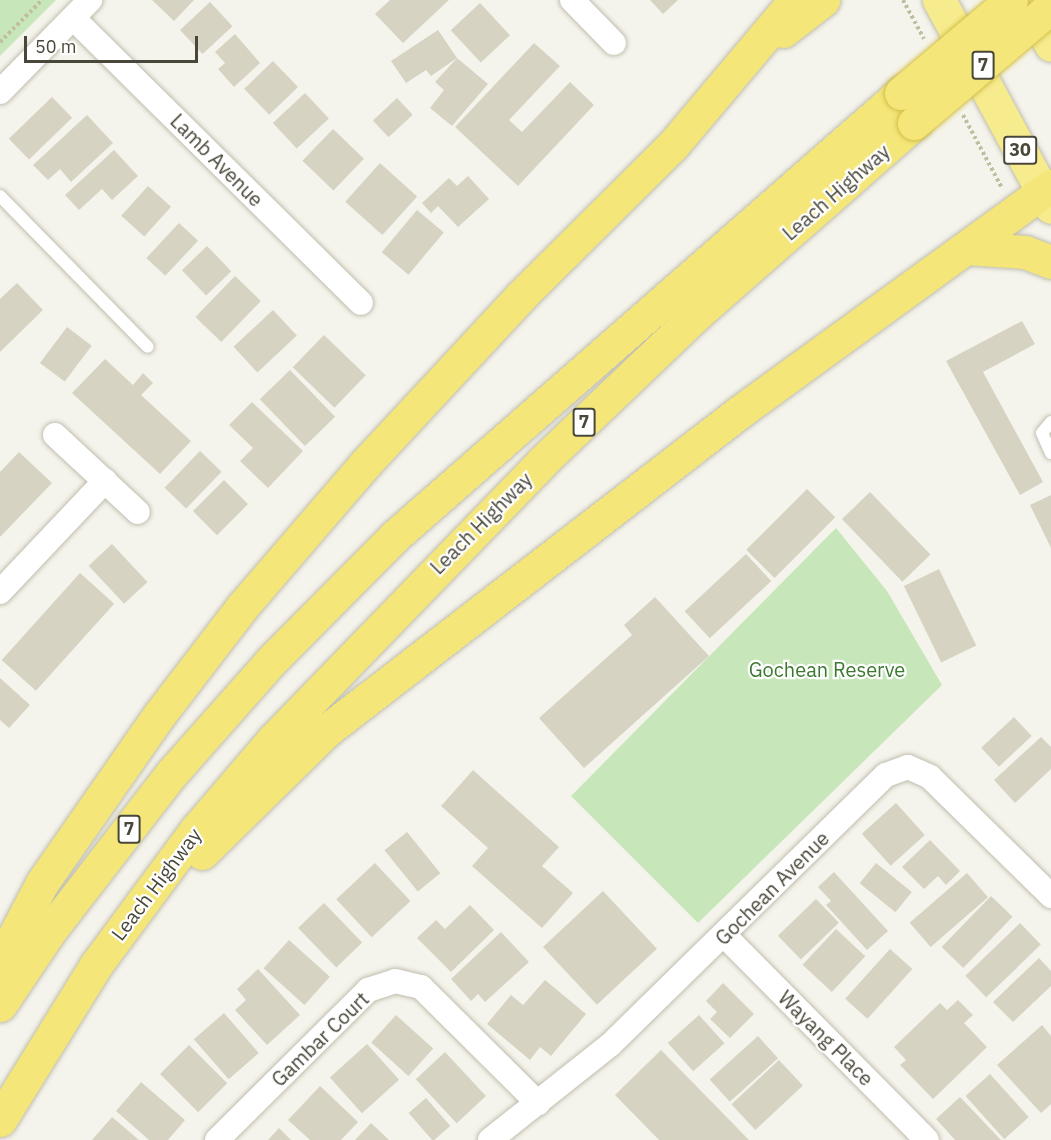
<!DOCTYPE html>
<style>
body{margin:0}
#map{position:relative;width:1051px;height:1140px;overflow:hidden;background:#f5f4ec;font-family:"IBM Plex Sans",sans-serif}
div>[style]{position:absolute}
.green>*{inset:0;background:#c7e6b9}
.building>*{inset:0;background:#d6d3c2;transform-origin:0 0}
.path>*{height:4px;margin-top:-2px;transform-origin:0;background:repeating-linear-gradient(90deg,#c1bda1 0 3px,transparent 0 6px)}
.roads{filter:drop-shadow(0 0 2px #c0beaf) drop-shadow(0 0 2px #c0beaf)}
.service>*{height:12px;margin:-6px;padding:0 6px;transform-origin:6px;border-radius:6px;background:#fff}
.minor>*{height:24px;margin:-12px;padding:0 12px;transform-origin:12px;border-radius:12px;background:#fff}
.trunk>*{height:33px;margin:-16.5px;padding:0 16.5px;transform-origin:16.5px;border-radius:16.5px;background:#f6ec8e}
.motorway>*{height:33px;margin:-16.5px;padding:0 16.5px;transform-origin:16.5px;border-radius:16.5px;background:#f4e678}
.bridges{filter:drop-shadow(0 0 2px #d3bf48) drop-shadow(0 0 2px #d3bf48)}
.motorway-bridge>*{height:33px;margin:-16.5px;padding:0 16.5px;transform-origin:16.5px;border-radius:16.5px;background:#f4e678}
span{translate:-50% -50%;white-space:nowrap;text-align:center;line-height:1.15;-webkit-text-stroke:4.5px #fff;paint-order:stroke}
.shield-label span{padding:2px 4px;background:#fff;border:2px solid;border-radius:4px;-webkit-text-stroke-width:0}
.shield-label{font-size:18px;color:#49473a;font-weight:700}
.street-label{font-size:20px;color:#49473a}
.park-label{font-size:20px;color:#3c7830}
.scale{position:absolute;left:24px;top:36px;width:174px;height:27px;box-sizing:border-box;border:3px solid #49473a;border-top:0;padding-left:8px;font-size:18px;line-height:21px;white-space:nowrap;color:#49473a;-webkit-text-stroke:4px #fff;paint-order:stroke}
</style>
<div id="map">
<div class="green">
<div style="clip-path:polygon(0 0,56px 0,0 56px)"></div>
<div style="clip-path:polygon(836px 528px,887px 591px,942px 685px,698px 923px,571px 796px)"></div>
</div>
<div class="building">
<div style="clip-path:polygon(152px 0,194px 0,174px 21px)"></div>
<div style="clip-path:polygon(390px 0,449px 0,403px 43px,375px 14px)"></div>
<div style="clip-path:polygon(650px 0,678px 0,663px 14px)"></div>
<div style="left:210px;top:2px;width:33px;height:41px;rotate:47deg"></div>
<div style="left:480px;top:3px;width:44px;height:40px;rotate:47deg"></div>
<div style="clip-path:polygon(438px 30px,457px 58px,431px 76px,426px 70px,406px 83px,391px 61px)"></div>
<div style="clip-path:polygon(235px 34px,260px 63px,234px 87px,218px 69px,225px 63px,215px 52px)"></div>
<div style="clip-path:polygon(534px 43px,560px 66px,509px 120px,522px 132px,570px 82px,594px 105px,518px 186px,455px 127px)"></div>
<div style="clip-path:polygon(457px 58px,488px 84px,452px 126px,430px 108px,444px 90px,435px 82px)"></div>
<div style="left:273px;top:61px;width:36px;height:40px;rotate:46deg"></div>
<div style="left:305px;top:93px;width:35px;height:44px;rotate:47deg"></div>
<div style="left:52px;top:97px;width:29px;height:60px;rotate:46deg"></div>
<div style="left:397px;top:98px;width:23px;height:33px;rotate:47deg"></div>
<div style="clip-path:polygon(87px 115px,113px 143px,71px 182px,60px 169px,48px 180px,33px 165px)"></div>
<div style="left:333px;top:129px;width:43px;height:44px;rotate:44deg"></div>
<div style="clip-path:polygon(114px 150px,138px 176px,112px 200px,102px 189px,79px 210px,65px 195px)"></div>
<div style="left:380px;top:163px;width:50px;height:52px;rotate:42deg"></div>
<div style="clip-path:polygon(468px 176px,489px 199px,458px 227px,438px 206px,431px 213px,422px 203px,449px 178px,457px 186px)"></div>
<div style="left:148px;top:186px;width:31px;height:40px;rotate:42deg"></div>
<div style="left:417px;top:210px;width:35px;height:55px;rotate:40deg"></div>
<div style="left:179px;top:223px;width:26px;height:48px;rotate:43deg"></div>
<div style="left:207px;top:246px;width:35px;height:35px;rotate:46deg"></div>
<div style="left:235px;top:276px;width:36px;height:57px;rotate:44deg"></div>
<div style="clip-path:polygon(17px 283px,43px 310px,0 352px,0 299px)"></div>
<div style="left:273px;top:310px;width:35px;height:54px;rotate:47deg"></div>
<div style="clip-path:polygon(1022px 321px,1035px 344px,983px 372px,1043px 482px,1020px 495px,946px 361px)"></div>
<div style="left:67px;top:327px;width:31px;height:45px;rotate:37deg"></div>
<div style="left:324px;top:335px;width:58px;height:45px;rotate:44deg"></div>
<div style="clip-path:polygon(105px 359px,133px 385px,143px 373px,153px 383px,141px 395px,191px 441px,160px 474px,72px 393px)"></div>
<div style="left:290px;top:370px;width:65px;height:42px;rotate:46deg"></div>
<div style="clip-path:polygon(252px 402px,303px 451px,268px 488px,240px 461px,253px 448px,229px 425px)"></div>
<div style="left:200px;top:451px;width:30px;height:51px;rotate:44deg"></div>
<div style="clip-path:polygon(19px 452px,52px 483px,0 537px,0 472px)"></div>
<div style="left:224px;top:480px;width:34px;height:44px;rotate:45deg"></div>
<div style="left:807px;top:489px;width:40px;height:86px;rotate:45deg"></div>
<div style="left:870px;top:492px;width:87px;height:39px;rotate:46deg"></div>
<div style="clip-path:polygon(1051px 495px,1051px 548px,1030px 505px)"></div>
<div style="left:112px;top:544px;width:52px;height:32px;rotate:47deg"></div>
<div style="left:746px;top:554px;width:37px;height:84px;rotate:47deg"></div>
<div style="left:939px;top:569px;width:85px;height:39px;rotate:64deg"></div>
<div style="left:80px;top:573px;width:46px;height:117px;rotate:42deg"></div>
<div style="clip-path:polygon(655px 597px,709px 656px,584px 768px,539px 718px,632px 635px,624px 625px)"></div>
<div style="clip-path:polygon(0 678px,30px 705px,9px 728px,0 720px)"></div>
<div style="left:1014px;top:717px;width:26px;height:45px;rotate:47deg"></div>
<div style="clip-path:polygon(1041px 737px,1051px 747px,1051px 769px,1015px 803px,994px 780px)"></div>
<div style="clip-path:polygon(473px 770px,559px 847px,542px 866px,573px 893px,542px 928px,472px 866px,488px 848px,441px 806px)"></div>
<div style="left:896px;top:803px;width:43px;height:46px;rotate:48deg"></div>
<div style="left:407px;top:832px;width:53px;height:29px;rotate:51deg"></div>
<div style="clip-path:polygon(930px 840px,960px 871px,946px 885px,938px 876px,924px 889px,902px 867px)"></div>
<div style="left:375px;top:863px;width:52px;height:53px;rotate:47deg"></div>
<div style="left:876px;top:863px;width:46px;height:26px;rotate:39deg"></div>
<div style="clip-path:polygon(834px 872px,888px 931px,867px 950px,826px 905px,831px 901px,818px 887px)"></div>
<div style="left:967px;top:873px;width:32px;height:76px;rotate:49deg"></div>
<div style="left:603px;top:891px;width:79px;height:82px;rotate:47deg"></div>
<div style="left:991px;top:896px;width:30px;height:71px;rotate:44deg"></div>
<div style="left:816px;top:899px;width:33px;height:53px;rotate:46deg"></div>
<div style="left:324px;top:903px;width:55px;height:36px;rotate:46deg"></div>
<div style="clip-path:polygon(470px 905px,494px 930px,451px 972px,417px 938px,436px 920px,445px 929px)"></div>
<div style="left:1020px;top:923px;width:30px;height:76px;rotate:46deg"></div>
<div style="left:836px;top:929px;width:40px;height:49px;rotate:43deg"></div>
<div style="clip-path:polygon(501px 932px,529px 962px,485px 1002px,478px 994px,471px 1001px,451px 979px)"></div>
<div style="left:289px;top:940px;width:55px;height:38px;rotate:42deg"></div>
<div style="left:890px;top:949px;width:30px;height:67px;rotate:42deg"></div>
<div style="clip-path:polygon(1039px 958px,1051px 971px,1051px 986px,1013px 1022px,993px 1002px)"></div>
<div style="clip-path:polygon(258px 969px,300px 1015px,267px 1045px,235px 1010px,246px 1000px,237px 989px)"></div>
<div style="clip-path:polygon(545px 980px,586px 1014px,551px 1056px,540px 1047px,530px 1060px,487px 1024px,511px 995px,523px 1005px)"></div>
<div style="clip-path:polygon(723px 983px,754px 1014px,730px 1038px,710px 1019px,717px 1012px,706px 1001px)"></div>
<div style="clip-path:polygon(958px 1000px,973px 1015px,964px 1023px,987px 1047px,933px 1099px,900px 1065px,906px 1060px,894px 1047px,940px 1003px,947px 1010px)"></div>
<div style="left:224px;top:1013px;width:53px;height:40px;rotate:49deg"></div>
<div style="left:396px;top:1015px;width:50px;height:37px;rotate:42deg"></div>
<div style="left:699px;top:1015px;width:38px;height:42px;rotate:48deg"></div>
<div style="clip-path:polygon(1042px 1025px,1051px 1036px,1051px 1104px,1041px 1113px,997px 1065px)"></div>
<div style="left:758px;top:1036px;width:30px;height:65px;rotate:48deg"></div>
<div style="left:367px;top:1044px;width:48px;height:50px;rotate:48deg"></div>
<div style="left:189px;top:1045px;width:54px;height:41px;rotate:45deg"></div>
<div style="clip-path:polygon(661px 1050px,749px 1140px,659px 1140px,615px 1095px)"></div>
<div style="left:445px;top:1052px;width:60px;height:40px;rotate:47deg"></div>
<div style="left:779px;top:1060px;width:35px;height:65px;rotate:47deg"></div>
<div style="left:990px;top:1074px;width:58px;height:33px;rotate:48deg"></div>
<div style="clip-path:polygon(141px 1082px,185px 1120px,168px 1140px,149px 1140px,116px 1111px)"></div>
<div style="clip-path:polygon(320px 1086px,358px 1122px,341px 1140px,310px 1140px,288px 1120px)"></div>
<div style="clip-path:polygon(960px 1097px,1001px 1140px,955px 1140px,936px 1119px)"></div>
<div style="left:426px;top:1098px;width:37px;height:23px;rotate:49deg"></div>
<div style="clip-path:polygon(112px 1117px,139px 1140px,92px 1140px)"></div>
<div style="clip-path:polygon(371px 1123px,389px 1140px,355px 1140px)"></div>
<div style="clip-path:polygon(279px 1128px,291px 1140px,268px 1140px)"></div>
</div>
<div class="path">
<div style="left:903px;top:0;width:44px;rotate:61.7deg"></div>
<div style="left:0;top:42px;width:59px;rotate:-45deg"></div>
<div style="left:963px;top:115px;width:83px;rotate:61.9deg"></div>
</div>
<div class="roads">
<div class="service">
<div style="left:0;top:196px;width:211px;rotate:45.6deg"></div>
<div style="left:1051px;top:422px;width:14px;rotate:129deg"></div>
<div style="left:1042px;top:433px;width:22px;rotate:66deg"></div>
</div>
<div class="minor">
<div style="left:572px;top:0;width:60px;rotate:45.7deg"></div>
<div style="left:73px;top:18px;width:405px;rotate:44.7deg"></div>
<div style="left:0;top:92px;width:129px;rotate:-45.6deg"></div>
<div style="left:55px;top:435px;width:113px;rotate:42.9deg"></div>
<div style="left:0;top:592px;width:153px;rotate:-46.6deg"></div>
<div style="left:725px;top:936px;width:287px;rotate:45.3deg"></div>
<div style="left:217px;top:1140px;width:213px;rotate:-44.8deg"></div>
<div style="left:368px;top:990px;width:28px;rotate:-18deg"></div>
<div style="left:395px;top:981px;width:27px;rotate:13deg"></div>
<div style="left:421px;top:987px;width:165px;rotate:44.8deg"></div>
<div style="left:490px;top:1140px;width:154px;rotate:-38.4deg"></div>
<div style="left:611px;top:1044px;width:385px;rotate:-44.4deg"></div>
<div style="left:886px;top:775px;width:23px;rotate:-20deg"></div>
<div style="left:908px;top:767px;width:24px;rotate:24deg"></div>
<div style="left:930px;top:777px;width:170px;rotate:44.5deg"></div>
</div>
<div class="trunk">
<div style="left:939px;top:0;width:235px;rotate:61.6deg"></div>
<div style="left:1026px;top:0;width:51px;rotate:60.9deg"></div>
</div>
<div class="motorway">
<div style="left:783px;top:31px;width:51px;rotate:-37.8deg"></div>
<div style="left:967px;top:248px;width:58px;rotate:3.9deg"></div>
<div style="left:1025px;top:252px;width:28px;rotate:21deg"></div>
<div style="left:202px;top:853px;width:174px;rotate:-44.5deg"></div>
<div style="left:326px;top:731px;width:524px;rotate:-37.64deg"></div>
<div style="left:741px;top:411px;width:383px;rotate:-36deg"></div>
<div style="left:0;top:963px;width:90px;rotate:-62.3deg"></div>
<div style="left:42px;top:883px;width:206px;rotate:-55.1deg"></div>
<div style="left:160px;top:714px;width:135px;rotate:-52.5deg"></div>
<div style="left:242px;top:607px;width:189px;rotate:-49.3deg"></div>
<div style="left:365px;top:464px;width:229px;rotate:-47.1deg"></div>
<div style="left:521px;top:296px;width:214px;rotate:-44.8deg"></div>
<div style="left:673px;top:145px;width:189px;rotate:-49.9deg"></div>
<div style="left:0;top:1005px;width:88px;rotate:-56.1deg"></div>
<div style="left:49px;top:932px;width:201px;rotate:-52.3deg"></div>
<div style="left:172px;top:773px;width:149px;rotate:-48.5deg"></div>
<div style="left:271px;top:661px;width:176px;rotate:-45.2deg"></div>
<div style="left:395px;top:536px;width:673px;rotate:-41.2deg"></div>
<div style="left:0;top:1120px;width:182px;rotate:-58.2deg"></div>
<div style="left:96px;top:965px;width:168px;rotate:-53.5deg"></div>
<div style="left:196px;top:830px;width:118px;rotate:-49.5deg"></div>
<div style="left:273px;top:740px;width:387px;rotate:-45.9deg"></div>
<div style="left:542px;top:462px;width:216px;rotate:-43.7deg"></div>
<div style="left:698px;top:313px;width:288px;rotate:-41.3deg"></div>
</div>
</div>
<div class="bridges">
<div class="motorway-bridge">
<div style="left:901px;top:93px;width:144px;rotate:-40.2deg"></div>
<div style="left:914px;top:123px;width:180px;rotate:-40.3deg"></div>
</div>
</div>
<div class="shield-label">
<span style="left:983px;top:65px">7</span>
<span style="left:1020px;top:150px">30</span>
<span style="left:584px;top:422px">7</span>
<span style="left:129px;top:829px">7</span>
</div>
<div class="street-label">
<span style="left:217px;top:160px;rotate:45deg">Lamb Avenue</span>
<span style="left:836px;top:192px;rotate:-41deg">Leach Highway</span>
<span style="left:481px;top:523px;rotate:-45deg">Leach Highway</span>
<span style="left:156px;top:884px;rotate:-53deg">Leach Highway</span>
<span style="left:772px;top:888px;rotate:-45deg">Gochean Avenue</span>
<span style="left:826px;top:1038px;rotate:45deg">Wayang Place</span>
<span style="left:320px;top:1039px;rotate:-44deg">Gambar Court</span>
</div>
<div class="park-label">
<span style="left:827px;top:669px">Gochean Reserve</span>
</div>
<div class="scale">50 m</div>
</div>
